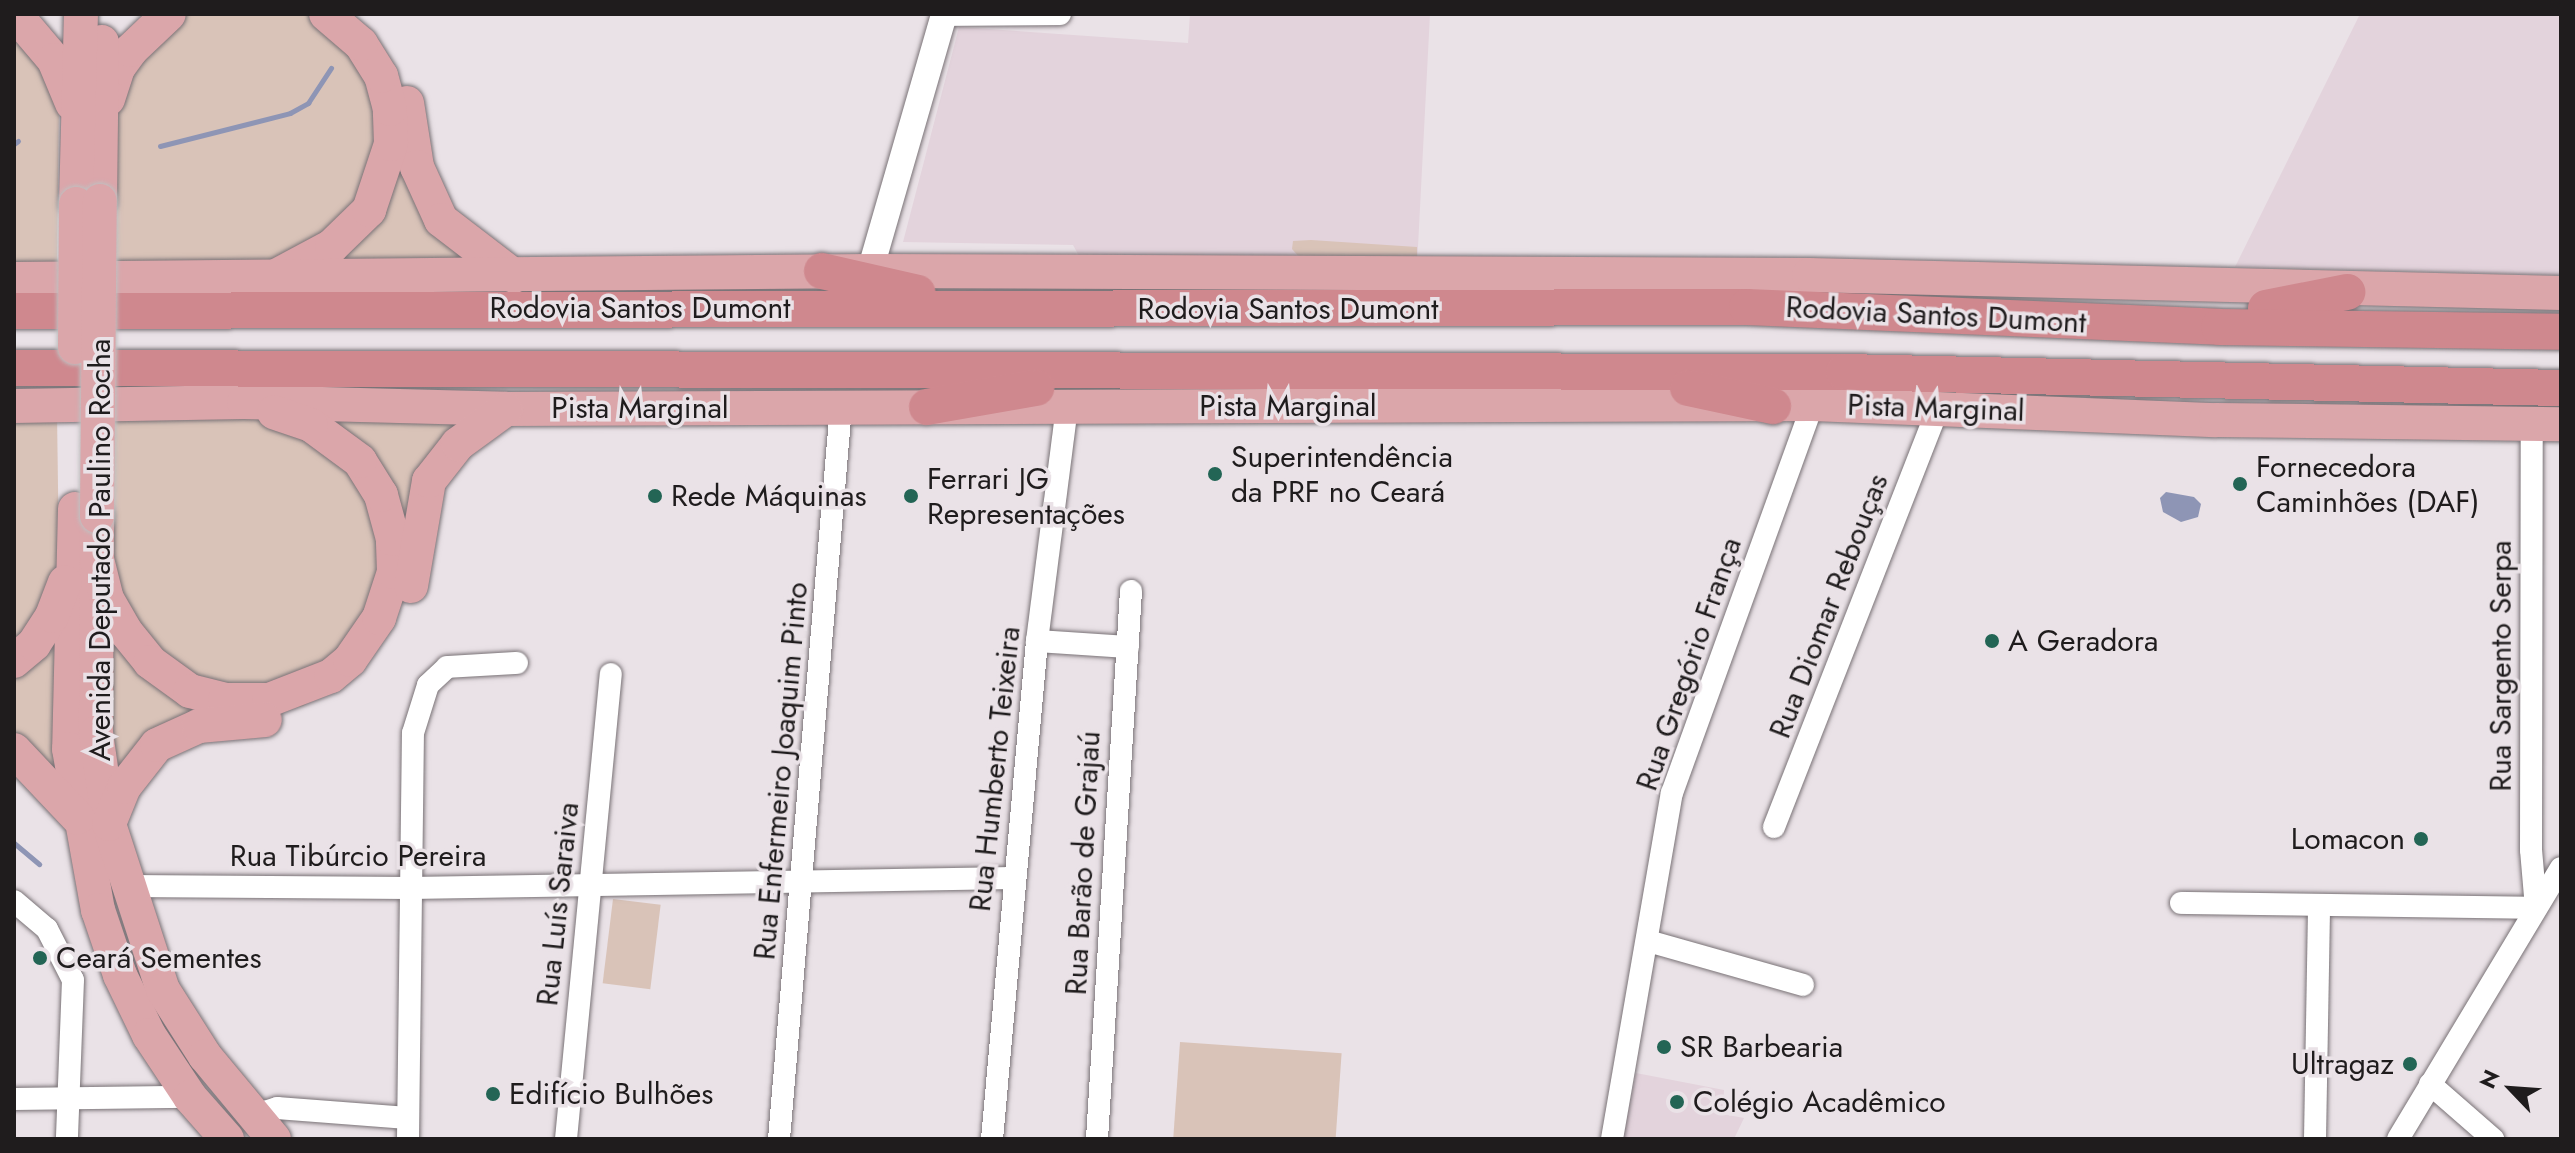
<!DOCTYPE html>
<meta charset="utf-8">
<style>
body{margin:0}
#map{position:relative;width:2575px;height:1153px;overflow:hidden;background:#eae2e7;font-family:Jost,sans-serif}
div>[style]{position:absolute}
.built>*{inset:0;background:#e3d3dc}
.green>*{inset:0;background:#d9c3b8;transform-origin:0 0}
.water>*{inset:0;background:#8e95b5}
.stream>*{height:5px;margin:-2.5px;padding:0 2.5px;transform-origin:2.5px;border-radius:2.5px;background:#8e95b5}
.roads{filter:drop-shadow(0 0 2px #797276) drop-shadow(0 0 2px #797276)}
.minor>*{height:22px;margin:-11px;padding:0 11px;transform-origin:11px;border-radius:11px;background:#fff}
.tertiary>*{height:26px;margin:-13px;padding:0 13px;transform-origin:13px;border-radius:13px;background:#fff}
.primary>*{height:34px;margin:-17px;padding:0 17px;transform-origin:17px;border-radius:17px;background:#dba6aa}
.trunk>*{height:36px;margin:-18px;padding:0 18px;transform-origin:18px;border-radius:18px;background:#cf888e}
.bridges{filter:drop-shadow(0 0 2px #c0bfc0) drop-shadow(0 0 2px #c0bfc0)}
.primary-bridge>*{height:34px;margin:-17px;padding:0 17px;transform-origin:17px;border-radius:17px;background:#dba6aa}
.dots>*{width:22px;height:22px;translate:-50% -50%;box-sizing:border-box;border:4px solid #eae2e7;border-radius:50%}
span{translate:-50% -50%;white-space:nowrap;text-align:center;line-height:1.15;-webkit-text-stroke:7px #eae2e7;paint-order:stroke}
.street-label{font-size:30px;color:#1f1c1d}
.poi-label{font-size:30px;color:#1f1c1d}
.left{translate:0 -50%;text-align:left}
.right{translate:-100% -50%;text-align:right}
.frame{position:absolute;inset:0;border:16px solid #1f1c1d;pointer-events:none}
.north{position:absolute;left:2471px;top:1049px;width:80px;height:80px;-webkit-text-stroke:6px #eae2e7;paint-order:stroke;rotate:295deg;font-size:22px;font-weight:700;line-height:32px;text-align:center;color:#1f1c1d}
.north::after{content:'';display:block;margin:auto;width:28px;height:36px;background:#1f1c1d;clip-path:polygon(50% 0,100% 100%,50% 72%,0 100%)}
</style>
<div id="map">
<div class="built">
<div style="clip-path:polygon(1190px 14px,1430px 14px,1417px 266px,1079px 256px,1073px 245px,903px 242px,959px 27px,1188px 43px)"></div>
<div style="clip-path:polygon(2360px 14px,2561px 14px,2561px 275px,2235px 267px)"></div>
<div style="clip-path:polygon(1636px 1073px,1724px 1090px,1723px 1114px,1744px 1118px,1734px 1139px,1622px 1139px)"></div>
</div>
<div class="green">
<div style="clip-path:polygon(185px 14px,312px 14px,357px 54px,381px 138px,350px 218px,280px 263px,111px 269px,116px 98px,133px 59px)"></div>
<div style="clip-path:polygon(14px 24px,59px 101px,57px 267px,14px 268px)"></div>
<div style="clip-path:polygon(401px 106px,485px 268px,317px 267px,344px 247px)"></div>
<div style="clip-path:polygon(1311px 240px,1417px 247px,1417px 266px,1307px 266px,1292px 249px,1293px 241px)"></div>
<div style="clip-path:polygon(14px 414px,57px 414px,59px 558px,48px 600px,14px 650px)"></div>
<div style="clip-path:polygon(108px 416px,261px 417px,319px 436px,377px 508px,377px 601px,319px 673px,251px 693px,183px 677px,114px 596px)"></div>
<div style="clip-path:polygon(315px 416px,480px 416px,438px 450px,416px 488px,404px 576px,396px 612px,382px 640px,359px 670px,303px 706px,259px 715px,198px 717px,156px 734px,138px 747px,112px 787px,107px 624px,125px 653px,174px 694px,242px 711px,297px 703px,323px 689px,353px 668px,385px 624px,397px 595px,401px 557px,398px 520px,385px 485px,361px 450px)"></div>
<div style="clip-path:polygon(57px 623px,61px 788px,14px 742px,14px 673px)"></div>
<div style="left:613px;top:899px;width:48px;height:85px;rotate:7deg"></div>
<div style="left:1180px;top:1042px;width:162px;height:97px;rotate:4deg"></div>
</div>
<div class="water">
<div style="clip-path:polygon(2166px 492px,2194px 497px,2201px 504px,2198px 517px,2181px 522px,2163px 512px,2160px 498px)"></div>
</div>
<div class="stream">
<div style="left:14px;top:144px;width:5px;rotate:-37deg"></div>
<div style="left:160px;top:146px;width:134px;rotate:-14.2deg"></div>
<div style="left:290px;top:113px;width:21px;rotate:-29deg"></div>
<div style="left:308px;top:103px;width:42px;rotate:-56.7deg"></div>
<div style="left:14px;top:843px;width:33px;rotate:40deg"></div>
</div>
<div class="roads">
<div class="minor">
<div style="left:944px;top:15px;width:116px;rotate:-0.5deg"></div>
<div style="left:1037px;top:641px;width:91px;rotate:3.8deg"></div>
<div style="left:1774px;top:827px;width:451px;rotate:-68.6deg"></div>
<div style="left:128px;top:886px;width:282px;rotate:0.4deg"></div>
<div style="left:410px;top:888px;width:603px;rotate:-0.95deg"></div>
<div style="left:14px;top:901px;width:43px;rotate:40.3deg"></div>
<div style="left:47px;top:929px;width:57px;rotate:63deg"></div>
<div style="left:73px;top:980px;width:159px;rotate:92.2deg"></div>
<div style="left:2181px;top:903px;width:355px;rotate:0.8deg"></div>
<div style="left:2536px;top:908px;width:58px;rotate:-94.9deg"></div>
<div style="left:2531px;top:850px;width:427px;rotate:-89.9deg"></div>
<div style="left:1648px;top:941px;width:161px;rotate:15.8deg"></div>
<div style="left:2430px;top:1084px;width:84px;rotate:41.1deg"></div>
<div style="left:14px;top:1099px;width:176px;rotate:-0.7deg"></div>
<div style="left:258px;top:1125px;width:15px;rotate:-62deg"></div>
<div style="left:265px;top:1112px;width:13px;rotate:-18deg"></div>
<div style="left:277px;top:1108px;width:131px;rotate:4.4deg"></div>
<div style="left:408px;top:1139px;width:406px;rotate:-89.3deg"></div>
<div style="left:413px;top:733px;width:50px;rotate:-72.6deg"></div>
<div style="left:428px;top:685px;width:26px;rotate:-43deg"></div>
<div style="left:447px;top:667px;width:70px;rotate:-3.3deg"></div>
<div style="left:566px;top:1139px;width:467px;rotate:-84.5deg"></div>
<div style="left:779px;top:1139px;width:735px;rotate:-85.16deg"></div>
<div style="left:992px;top:1139px;width:500px;rotate:-84.84deg"></div>
<div style="left:1037px;top:641px;width:237px;rotate:-82.7deg"></div>
<div style="left:1097px;top:1139px;width:549px;rotate:-86.45deg"></div>
<div style="left:1612px;top:1139px;width:351px;rotate:-80.2deg"></div>
<div style="left:1672px;top:793px;width:414px;rotate:-70.1deg"></div>
<div style="left:2315px;top:1139px;width:233px;rotate:-89deg"></div>
<div style="left:2398px;top:1139px;width:316px;rotate:-59deg"></div>
</div>
<div class="tertiary">
<div style="left:870px;top:271px;width:267px;rotate:-73.9deg"></div>
</div>
<div class="primary">
<div style="left:15px;top:14px;width:60px;rotate:49.7deg"></div>
<div style="left:54px;top:60px;width:47px;rotate:67.3deg"></div>
<div style="left:108px;top:99px;width:33px;rotate:-72deg"></div>
<div style="left:118px;top:68px;width:22px;rotate:-54deg"></div>
<div style="left:131px;top:50px;width:52px;rotate:-43.5deg"></div>
<div style="left:407px;top:103px;width:65px;rotate:81.1deg"></div>
<div style="left:417px;top:167px;width:58px;rotate:65.6deg"></div>
<div style="left:441px;top:220px;width:92px;rotate:37.5deg"></div>
<div style="left:100px;top:201px;width:159px;rotate:-89.3deg"></div>
<div style="left:76px;top:204px;width:190px;rotate:-88.5deg"></div>
<div style="left:278px;top:275px;width:61px;rotate:-28.2deg"></div>
<div style="left:332px;top:246px;width:52px;rotate:-44.2deg"></div>
<div style="left:369px;top:210px;width:70px;rotate:-71.6deg"></div>
<div style="left:391px;top:144px;width:35px;rotate:-92deg"></div>
<div style="left:390px;top:109px;width:34px;rotate:-105deg"></div>
<div style="left:381px;top:76px;width:38px;rotate:-122deg"></div>
<div style="left:361px;top:44px;width:46px;rotate:-139.4deg"></div>
<div style="left:14px;top:279px;width:856px;rotate:-0.54deg"></div>
<div style="left:870px;top:271px;width:939px;rotate:0.24deg"></div>
<div style="left:1809px;top:275px;width:752px;rotate:1.37deg"></div>
<div style="left:14px;top:406px;width:230px;rotate:-1deg"></div>
<div style="left:244px;top:402px;width:262px;rotate:1.5deg"></div>
<div style="left:506px;top:409px;width:1307px;rotate:-0.22deg"></div>
<div style="left:1813px;top:404px;width:403px;rotate:2.3deg"></div>
<div style="left:2216px;top:420px;width:345px;rotate:0.7deg"></div>
<div style="left:75px;top:509px;width:240px;rotate:91.4deg"></div>
<div style="left:69px;top:749px;width:164px;rotate:79.8deg"></div>
<div style="left:98px;top:910px;width:69px;rotate:71.3deg"></div>
<div style="left:120px;top:975px;width:67px;rotate:64.2deg"></div>
<div style="left:149px;top:1035px;width:74px;rotate:56.5deg"></div>
<div style="left:190px;top:1097px;width:56px;rotate:48.6deg"></div>
<div style="left:97px;top:516px;width:217px;rotate:90.3deg"></div>
<div style="left:96px;top:733px;width:92px;rotate:81.9deg"></div>
<div style="left:109px;top:824px;width:175px;rotate:72deg"></div>
<div style="left:163px;top:990px;width:78px;rotate:57.5deg"></div>
<div style="left:205px;top:1056px;width:108px;rotate:50.3deg"></div>
<div style="left:97px;top:559px;width:41px;rotate:76deg"></div>
<div style="left:107px;top:599px;width:38px;rotate:60deg"></div>
<div style="left:126px;top:632px;width:38px;rotate:51deg"></div>
<div style="left:150px;top:662px;width:49px;rotate:35.9deg"></div>
<div style="left:190px;top:691px;width:36px;rotate:14deg"></div>
<div style="left:225px;top:700px;width:44px"></div>
<div style="left:269px;top:700px;width:66px;rotate:-21.2deg"></div>
<div style="left:331px;top:676px;width:25px;rotate:-40deg"></div>
<div style="left:350px;top:660px;width:51px;rotate:-55.4deg"></div>
<div style="left:379px;top:618px;width:48px;rotate:-71.9deg"></div>
<div style="left:394px;top:572px;width:33px;rotate:-92deg"></div>
<div style="left:393px;top:539px;width:46px;rotate:-105.3deg"></div>
<div style="left:381px;top:495px;width:40px;rotate:-122deg"></div>
<div style="left:360px;top:461px;width:61px;rotate:-143.7deg"></div>
<div style="left:311px;top:425px;width:39px;rotate:-161deg"></div>
<div style="left:411px;top:586px;width:107px;rotate:-80.3deg"></div>
<div style="left:429px;top:481px;width:47px;rotate:-51.9deg"></div>
<div style="left:458px;top:444px;width:59px;rotate:-36.1deg"></div>
<div style="left:14px;top:661px;width:26px;rotate:-40deg"></div>
<div style="left:34px;top:644px;width:33px;rotate:-57deg"></div>
<div style="left:52px;top:616px;width:36px;rotate:-69deg"></div>
<div style="left:14px;top:750px;width:93px;rotate:46.7deg"></div>
<div style="left:109px;top:824px;width:40px;rotate:-68deg"></div>
<div style="left:124px;top:787px;width:53px;rotate:-51.8deg"></div>
<div style="left:157px;top:745px;width:46px;rotate:-24.3deg"></div>
<div style="left:199px;top:726px;width:66px;rotate:-5.2deg"></div>
</div>
<div class="trunk">
<div style="left:822px;top:271px;width:98px;rotate:12.9deg"></div>
<div style="left:2266px;top:308px;width:83px;rotate:-11.2deg"></div>
<div style="left:14px;top:311px;width:1733px;rotate:-0.13deg"></div>
<div style="left:1747px;top:307px;width:472px;rotate:2.4deg"></div>
<div style="left:2219px;top:327px;width:342px;rotate:0.8deg"></div>
<div style="left:14px;top:368px;width:1830px;rotate:0.13deg"></div>
<div style="left:1844px;top:372px;width:717px;rotate:1.28deg"></div>
<div style="left:1688px;top:388px;width:87px;rotate:12deg"></div>
<div style="left:927px;top:407px;width:111px;rotate:-9.9deg"></div>
</div>
</div>
<div class="bridges">
<div class="primary-bridge">
<div style="left:75px;top:347px;width:143px;rotate:-89.6deg"></div>
<div style="left:97px;top:516px;width:315px;rotate:-89.5deg"></div>
</div>
</div>
<div class="dots">
<div style="left:1215px;top:474px;background:#236555"></div>
<div style="left:2240px;top:484px;background:#236555"></div>
<div style="left:655px;top:496px;background:#236555"></div>
<div style="left:911px;top:496px;background:#236555"></div>
<div style="left:1992px;top:641px;background:#236555"></div>
<div style="left:2421px;top:839px;background:#236555"></div>
<div style="left:40px;top:958px;background:#236555"></div>
<div style="left:1664px;top:1047px;background:#236555"></div>
<div style="left:2410px;top:1064px;background:#236555"></div>
<div style="left:493px;top:1094px;background:#236555"></div>
<div style="left:1677px;top:1102px;background:#236555"></div>
</div>
<div class="street-label">
<span style="left:640px;top:308px">Rodovia Santos Dumont</span>
<span style="left:1288px;top:309px">Rodovia Santos Dumont</span>
<span style="left:1936px;top:315px;rotate:3deg">Rodovia Santos Dumont</span>
<span style="left:1288px;top:406px">Pista Marginal</span>
<span style="left:640px;top:408px">Pista Marginal</span>
<span style="left:1936px;top:408px;rotate:2deg">Pista Marginal</span>
<span style="left:100px;top:550px;rotate:-90deg">Avenida Deputado Paulino Rocha</span>
<span style="left:1829px;top:606px;rotate:-69deg">Rua Diomar Rebouças</span>
<span style="left:1689px;top:664px;rotate:-71deg">Rua Gregório França</span>
<span style="left:2501px;top:666px;rotate:-90deg">Rua Sargento Serpa</span>
<span style="left:995px;top:769px;rotate:-84deg">Rua Humberto Teixeira</span>
<span style="left:781px;top:771px;rotate:-85deg">Rua Enfermeiro Joaquim Pinto</span>
<span style="left:358px;top:856px">Rua Tibúrcio Pereira</span>
<span style="left:1083px;top:863px;rotate:-87deg">Rua Barão de Grajaú</span>
<span style="left:558px;top:904px;rotate:-84deg">Rua Luís Saraiva</span>
</div>
<div class="poi-label">
<span class="left" style="left:1231px;top:474px">Superintendência<br>da PRF no Ceará</span>
<span class="left" style="left:2256px;top:484px">Fornecedora<br>Caminhões (DAF)</span>
<span class="left" style="left:927px;top:496px">Ferrari JG<br>Representações</span>
<span class="left" style="left:671px;top:496px">Rede Máquinas</span>
<span class="left" style="left:2008px;top:641px">A Geradora</span>
<span class="right" style="left:2405px;top:839px">Lomacon</span>
<span class="left" style="left:56px;top:958px">Ceará Sementes</span>
<span class="left" style="left:1680px;top:1047px">SR Barbearia</span>
<span class="right" style="left:2394px;top:1064px">Ultragaz</span>
<span class="left" style="left:509px;top:1094px">Edifício Bulhões</span>
<span class="left" style="left:1693px;top:1102px">Colégio Acadêmico</span>
</div>
<div class="frame"></div>
<div class="north">N</div>
</div>
